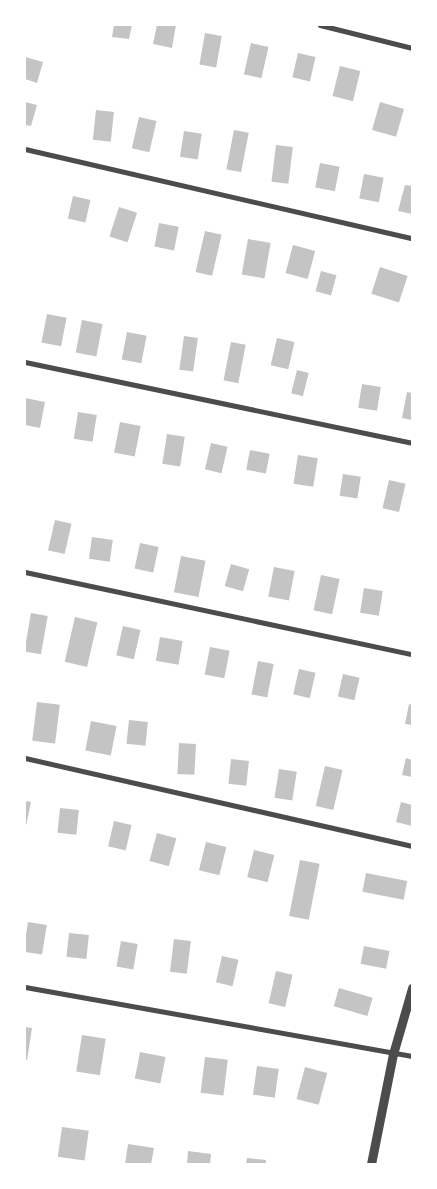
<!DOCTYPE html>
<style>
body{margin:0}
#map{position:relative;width:437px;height:1189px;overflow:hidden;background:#fff;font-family:Commissioner,sans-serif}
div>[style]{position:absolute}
.building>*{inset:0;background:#c4c4c4;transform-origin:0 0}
.minor>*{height:5px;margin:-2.5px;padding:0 2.5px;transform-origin:2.5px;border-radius:2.5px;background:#4c4c4c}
.tertiary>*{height:9px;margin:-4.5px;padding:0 4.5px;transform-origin:4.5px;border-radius:4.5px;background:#4c4c4c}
span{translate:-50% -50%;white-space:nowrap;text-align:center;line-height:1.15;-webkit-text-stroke:4.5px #fff;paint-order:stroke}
.frame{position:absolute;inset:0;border:26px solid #fff;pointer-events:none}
</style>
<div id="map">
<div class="building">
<div style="clip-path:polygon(114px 25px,132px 25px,129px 39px,112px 37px)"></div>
<div style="clip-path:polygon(157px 25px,176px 25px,172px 48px,153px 44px)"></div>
<div style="left:205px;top:33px;width:17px;height:32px;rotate:10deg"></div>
<div style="left:251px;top:43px;width:18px;height:32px;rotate:13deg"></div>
<div style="left:298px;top:53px;width:18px;height:25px;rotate:13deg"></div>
<div style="clip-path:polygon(25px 57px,43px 62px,37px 83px,25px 79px)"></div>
<div style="left:340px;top:66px;width:21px;height:31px;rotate:14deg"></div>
<div style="clip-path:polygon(25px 102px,37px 105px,31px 126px,25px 125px)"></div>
<div style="left:380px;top:102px;width:25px;height:29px;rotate:16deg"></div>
<div style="left:96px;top:110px;width:18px;height:30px;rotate:6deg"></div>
<div style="left:139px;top:117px;width:18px;height:32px;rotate:13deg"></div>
<div style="left:234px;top:130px;width:15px;height:40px;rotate:11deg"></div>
<div style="left:184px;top:131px;width:18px;height:26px;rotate:9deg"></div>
<div style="left:276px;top:145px;width:17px;height:37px;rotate:7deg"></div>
<div style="left:320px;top:163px;width:20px;height:25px;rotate:11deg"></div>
<div style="left:364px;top:174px;width:20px;height:25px;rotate:11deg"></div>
<div style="clip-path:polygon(405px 185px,412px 186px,412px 214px,398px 211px)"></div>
<div style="left:73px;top:196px;width:18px;height:23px;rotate:13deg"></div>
<div style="left:119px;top:207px;width:19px;height:31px;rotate:18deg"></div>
<div style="left:159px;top:223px;width:20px;height:24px;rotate:11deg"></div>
<div style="left:205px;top:231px;width:17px;height:42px;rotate:13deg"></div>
<div style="left:248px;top:239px;width:23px;height:36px;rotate:10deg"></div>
<div style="left:293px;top:245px;width:23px;height:29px;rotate:15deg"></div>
<div style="left:380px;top:267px;width:29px;height:28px;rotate:18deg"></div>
<div style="left:321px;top:271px;width:16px;height:21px;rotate:15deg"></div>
<div style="left:47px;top:314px;width:20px;height:29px;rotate:11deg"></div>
<div style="left:82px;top:320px;width:21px;height:33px;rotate:11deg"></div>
<div style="left:127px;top:332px;width:20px;height:28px;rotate:11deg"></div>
<div style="left:184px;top:336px;width:14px;height:34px;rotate:8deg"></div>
<div style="left:277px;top:338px;width:18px;height:28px;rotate:13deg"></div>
<div style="left:231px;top:342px;width:15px;height:39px;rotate:11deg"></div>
<div style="left:297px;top:370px;width:12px;height:24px;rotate:14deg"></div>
<div style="left:362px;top:384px;width:19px;height:24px;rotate:9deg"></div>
<div style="clip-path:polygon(407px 392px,412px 393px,412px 420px,402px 418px)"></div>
<div style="clip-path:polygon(25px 398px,45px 402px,40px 428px,25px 425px)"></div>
<div style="left:78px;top:412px;width:19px;height:27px;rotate:9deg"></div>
<div style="left:120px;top:422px;width:21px;height:31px;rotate:11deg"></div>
<div style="left:167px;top:434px;width:18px;height:30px;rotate:9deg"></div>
<div style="left:211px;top:443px;width:17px;height:27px;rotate:13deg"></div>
<div style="left:250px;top:450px;width:20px;height:20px;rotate:11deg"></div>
<div style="left:298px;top:455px;width:20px;height:29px;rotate:9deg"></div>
<div style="left:343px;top:474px;width:18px;height:22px;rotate:9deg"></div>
<div style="left:389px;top:480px;width:17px;height:29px;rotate:13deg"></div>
<div style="left:55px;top:520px;width:17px;height:31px;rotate:13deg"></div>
<div style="left:92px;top:537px;width:21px;height:22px;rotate:8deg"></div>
<div style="left:140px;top:543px;width:19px;height:26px;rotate:12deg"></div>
<div style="left:181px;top:556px;width:25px;height:37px;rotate:11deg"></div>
<div style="left:231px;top:564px;width:19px;height:23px;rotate:16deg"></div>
<div style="left:274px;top:567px;width:21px;height:30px;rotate:11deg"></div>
<div style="left:321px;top:575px;width:19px;height:36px;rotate:12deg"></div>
<div style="left:364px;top:588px;width:19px;height:25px;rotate:9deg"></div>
<div style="left:31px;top:613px;width:17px;height:39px;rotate:10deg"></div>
<div style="left:75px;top:617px;width:23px;height:46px;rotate:13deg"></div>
<div style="left:123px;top:626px;width:18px;height:30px;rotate:13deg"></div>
<div style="left:160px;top:637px;width:23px;height:24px;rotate:10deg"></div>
<div style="left:210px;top:647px;width:20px;height:28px;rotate:11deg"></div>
<div style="left:258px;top:661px;width:16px;height:34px;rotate:11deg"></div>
<div style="left:299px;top:669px;width:17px;height:26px;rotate:13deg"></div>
<div style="left:343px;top:674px;width:17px;height:23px;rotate:13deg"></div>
<div style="left:37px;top:702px;width:23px;height:39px;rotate:7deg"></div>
<div style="clip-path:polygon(409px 704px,412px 705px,412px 725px,405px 724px)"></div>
<div style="left:129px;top:720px;width:19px;height:24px;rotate:6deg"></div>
<div style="left:91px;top:721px;width:26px;height:30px;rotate:11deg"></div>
<div style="left:179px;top:743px;width:17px;height:31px;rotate:3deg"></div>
<div style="clip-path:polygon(406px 758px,412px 760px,412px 777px,402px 775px)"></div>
<div style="left:231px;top:759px;width:18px;height:25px;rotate:6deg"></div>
<div style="left:325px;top:766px;width:18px;height:41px;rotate:13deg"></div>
<div style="left:279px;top:769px;width:18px;height:29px;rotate:9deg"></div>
<div style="clip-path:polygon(25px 801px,31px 802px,26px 826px,25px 826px)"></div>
<div style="clip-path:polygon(401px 802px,412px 805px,412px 826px,396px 822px)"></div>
<div style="left:60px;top:808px;width:19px;height:25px;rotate:6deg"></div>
<div style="left:114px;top:821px;width:18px;height:26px;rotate:13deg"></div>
<div style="left:157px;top:833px;width:20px;height:29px;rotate:15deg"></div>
<div style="left:206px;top:842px;width:21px;height:29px;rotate:14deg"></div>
<div style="left:254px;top:850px;width:21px;height:28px;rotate:14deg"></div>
<div style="left:300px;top:860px;width:20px;height:57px;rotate:11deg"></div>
<div style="left:366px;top:873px;width:42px;height:19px;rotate:11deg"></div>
<div style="left:28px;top:922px;width:19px;height:30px;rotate:9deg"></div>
<div style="left:69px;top:933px;width:20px;height:24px;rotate:6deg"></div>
<div style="left:174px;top:939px;width:17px;height:33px;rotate:7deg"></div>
<div style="left:121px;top:941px;width:17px;height:26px;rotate:10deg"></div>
<div style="left:364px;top:946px;width:26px;height:18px;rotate:11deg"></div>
<div style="left:222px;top:956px;width:17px;height:27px;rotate:13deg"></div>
<div style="left:276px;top:971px;width:17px;height:33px;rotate:13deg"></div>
<div style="left:339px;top:988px;width:35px;height:19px;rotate:16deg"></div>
<div style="clip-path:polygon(25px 1027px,32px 1028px,27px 1060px,25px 1060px)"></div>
<div style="left:82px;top:1035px;width:24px;height:37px;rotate:9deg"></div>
<div style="left:140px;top:1052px;width:26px;height:27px;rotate:11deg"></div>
<div style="left:205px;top:1057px;width:23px;height:36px;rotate:7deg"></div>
<div style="left:257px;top:1066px;width:22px;height:29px;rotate:8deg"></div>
<div style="left:305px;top:1067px;width:23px;height:33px;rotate:15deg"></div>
<div style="left:62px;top:1127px;width:27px;height:30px;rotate:8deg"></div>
<div style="clip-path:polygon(128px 1144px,154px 1148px,151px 1164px,125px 1164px)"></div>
<div style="clip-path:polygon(188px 1151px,211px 1154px,210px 1164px,187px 1164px)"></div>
<div style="clip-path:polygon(247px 1158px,266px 1160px,266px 1164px,246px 1164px)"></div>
</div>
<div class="minor">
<div style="left:320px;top:25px;width:95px;rotate:14deg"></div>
<div style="left:25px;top:149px;width:397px;rotate:13deg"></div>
<div style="left:25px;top:362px;width:395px;rotate:11.8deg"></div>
<div style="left:25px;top:572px;width:396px;rotate:12deg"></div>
<div style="left:25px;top:758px;width:397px;rotate:12.8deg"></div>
<div style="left:25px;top:987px;width:393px;rotate:10.1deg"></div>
</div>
<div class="tertiary">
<div style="left:371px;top:1164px;width:112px;rotate:-78.7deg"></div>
<div style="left:393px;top:1054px;width:69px;rotate:-73.9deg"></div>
</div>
<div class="frame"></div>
</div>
